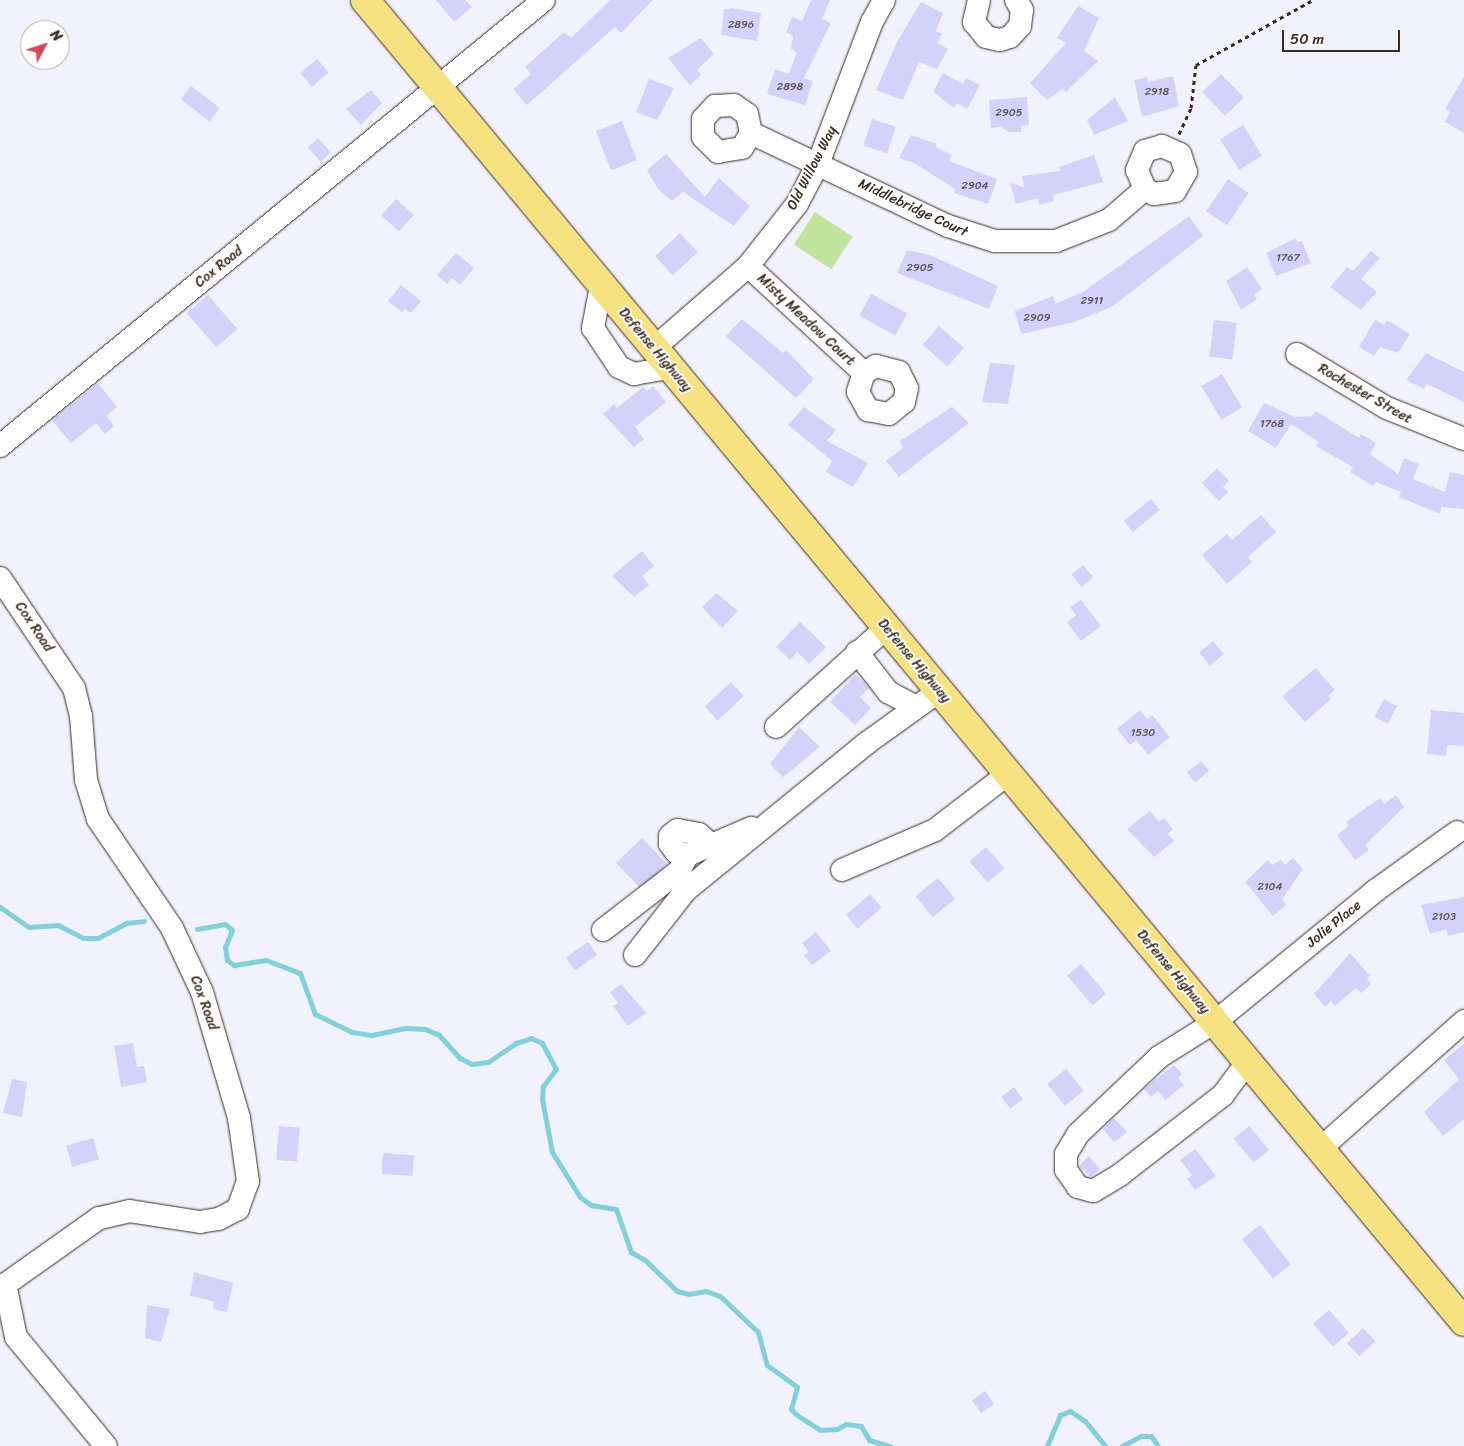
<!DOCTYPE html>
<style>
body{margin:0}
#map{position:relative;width:1464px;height:1446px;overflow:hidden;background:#f2f2fe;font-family:Sriracha,sans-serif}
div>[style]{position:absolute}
.green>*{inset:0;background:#c1e59f;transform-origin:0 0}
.stream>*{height:5px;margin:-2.5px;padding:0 2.5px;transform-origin:2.5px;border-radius:2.5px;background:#81d1dd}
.building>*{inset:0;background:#d4d2fb;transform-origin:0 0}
.path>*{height:3px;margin-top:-1.5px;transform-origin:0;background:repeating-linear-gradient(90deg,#3b2a1e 0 4px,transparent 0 8px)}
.roads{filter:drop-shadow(0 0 1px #3b2a1e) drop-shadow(0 0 1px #3b2a1e)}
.minor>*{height:22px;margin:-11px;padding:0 11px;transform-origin:11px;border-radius:11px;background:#fff}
.major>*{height:28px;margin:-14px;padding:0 14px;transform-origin:14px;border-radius:14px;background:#f7e281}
span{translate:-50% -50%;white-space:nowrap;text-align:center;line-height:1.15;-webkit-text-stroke:4px #fff;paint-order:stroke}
.number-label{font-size:11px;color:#615455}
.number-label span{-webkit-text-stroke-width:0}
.street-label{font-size:14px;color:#3b2a1e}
.north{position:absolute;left:20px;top:20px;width:50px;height:50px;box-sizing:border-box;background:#fff;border:1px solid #b1aaa5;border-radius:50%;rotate:50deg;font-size:14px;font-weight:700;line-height:20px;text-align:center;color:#3b2a1e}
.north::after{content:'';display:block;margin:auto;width:18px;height:22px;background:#d1495b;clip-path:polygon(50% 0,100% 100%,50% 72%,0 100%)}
.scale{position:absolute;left:1282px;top:30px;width:118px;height:22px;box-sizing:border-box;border:2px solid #3b2a1e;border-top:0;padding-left:6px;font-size:15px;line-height:18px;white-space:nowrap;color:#3b2a1e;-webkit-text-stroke:4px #fff;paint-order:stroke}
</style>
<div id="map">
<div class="green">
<div style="left:815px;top:212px;width:45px;height:39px;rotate:33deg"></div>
</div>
<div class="stream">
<div style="left:0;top:907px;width:35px;rotate:35deg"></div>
<div style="left:29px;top:927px;width:29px;rotate:-4deg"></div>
<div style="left:58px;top:925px;width:28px;rotate:27deg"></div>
<div style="left:83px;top:938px;width:15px"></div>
<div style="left:98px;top:938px;width:32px;rotate:-28deg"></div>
<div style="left:126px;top:923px;width:18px;rotate:-6deg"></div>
<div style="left:197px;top:929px;width:28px;rotate:-10deg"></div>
<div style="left:225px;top:924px;width:9px;rotate:41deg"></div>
<div style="left:232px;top:930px;width:18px;rotate:112deg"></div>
<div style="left:225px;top:947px;width:13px;rotate:81deg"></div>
<div style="left:227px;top:960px;width:9px;rotate:36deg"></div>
<div style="left:234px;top:965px;width:32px;rotate:-9deg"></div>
<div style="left:266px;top:960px;width:36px;rotate:21deg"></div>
<div style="left:300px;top:973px;width:44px;rotate:69.9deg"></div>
<div style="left:315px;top:1014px;width:41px;rotate:25.9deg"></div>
<div style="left:352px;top:1032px;width:20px;rotate:9deg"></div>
<div style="left:372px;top:1035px;width:35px;rotate:-12deg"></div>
<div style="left:406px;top:1028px;width:19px;rotate:3deg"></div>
<div style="left:425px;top:1029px;width:15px;rotate:23deg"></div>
<div style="left:439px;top:1035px;width:31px;rotate:48deg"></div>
<div style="left:460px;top:1058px;width:13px;rotate:27deg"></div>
<div style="left:472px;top:1064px;width:16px;rotate:-7deg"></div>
<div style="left:488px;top:1062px;width:34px;rotate:-34deg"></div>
<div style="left:516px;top:1043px;width:16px;rotate:-18deg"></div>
<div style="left:531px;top:1038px;width:12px;rotate:24deg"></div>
<div style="left:542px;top:1043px;width:30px;rotate:62deg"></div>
<div style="left:556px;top:1069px;width:21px;rotate:127deg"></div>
<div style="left:543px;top:1086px;width:13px;rotate:94deg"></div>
<div style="left:542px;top:1099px;width:54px;rotate:79.3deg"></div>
<div style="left:552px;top:1152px;width:53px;rotate:58.1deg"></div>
<div style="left:580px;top:1197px;width:14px;rotate:36deg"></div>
<div style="left:591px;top:1205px;width:25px;rotate:9deg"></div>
<div style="left:616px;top:1209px;width:46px;rotate:70.8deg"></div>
<div style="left:631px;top:1252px;width:16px;rotate:30deg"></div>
<div style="left:645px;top:1260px;width:45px;rotate:44.1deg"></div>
<div style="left:677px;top:1291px;width:12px;rotate:14deg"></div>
<div style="left:689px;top:1294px;width:17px;rotate:-10deg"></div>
<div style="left:706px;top:1291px;width:15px;rotate:20deg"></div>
<div style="left:720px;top:1296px;width:52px;rotate:43.5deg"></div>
<div style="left:758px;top:1332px;width:34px;rotate:75deg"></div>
<div style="left:767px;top:1365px;width:37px;rotate:36deg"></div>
<div style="left:797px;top:1387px;width:23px;rotate:105deg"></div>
<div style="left:791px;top:1409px;width:8px;rotate:45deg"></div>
<div style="left:797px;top:1415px;width:27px;rotate:33deg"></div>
<div style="left:820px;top:1430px;width:17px;rotate:-3deg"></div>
<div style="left:837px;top:1429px;width:10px;rotate:-29deg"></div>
<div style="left:846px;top:1424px;width:15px;rotate:8deg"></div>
<div style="left:861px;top:1426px;width:16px;rotate:60deg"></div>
<div style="left:869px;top:1440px;width:22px;rotate:16deg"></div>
<div style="left:1047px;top:1446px;width:34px;rotate:-67deg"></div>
<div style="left:1060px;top:1415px;width:11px;rotate:-22deg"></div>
<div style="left:1070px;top:1411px;width:18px;rotate:34deg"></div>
<div style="left:1085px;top:1421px;width:32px;rotate:51deg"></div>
<div style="left:1122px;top:1446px;width:21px;rotate:-28deg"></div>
<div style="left:1141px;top:1436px;width:10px"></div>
<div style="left:1151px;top:1436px;width:12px;rotate:55deg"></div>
</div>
<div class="building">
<div style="clip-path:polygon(436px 0,465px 0,472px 7px,454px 22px)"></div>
<div style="clip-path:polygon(610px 0,653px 0,621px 33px,615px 27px,527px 105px,513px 89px,531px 74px,525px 67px,564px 32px,571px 38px)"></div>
<div style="clip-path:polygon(811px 0,830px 0,822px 19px,831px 23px,804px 78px,813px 81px,805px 105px,767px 94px,775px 69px,789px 74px,797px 52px,791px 49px,793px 36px,786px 32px,792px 17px,802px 21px)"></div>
<div style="clip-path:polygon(921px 2px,943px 13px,936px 31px,942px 34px,937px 43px,948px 49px,937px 69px,919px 62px,903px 100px,876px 90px,897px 42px)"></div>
<div style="clip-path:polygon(1078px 6px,1099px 18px,1084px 51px,1098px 61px,1066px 92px,1062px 89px,1047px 100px,1030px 83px,1066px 43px,1057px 38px)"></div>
<div style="clip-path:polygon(731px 8px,761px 13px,757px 41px,721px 35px,724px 10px)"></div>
<div style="clip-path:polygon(701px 38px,714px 54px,697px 70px,701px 75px,690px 85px,668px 58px)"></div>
<div style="left:317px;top:59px;width:18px;height:22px;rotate:49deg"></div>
<div style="clip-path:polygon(943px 73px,963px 84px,966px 78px,980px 85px,967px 109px,957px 103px,954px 108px,933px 92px)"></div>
<div style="left:1221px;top:74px;width:33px;height:26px;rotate:46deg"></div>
<div style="clip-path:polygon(1173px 76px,1179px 106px,1142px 117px,1134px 80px,1147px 77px,1148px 82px)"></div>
<div style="clip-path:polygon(1464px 77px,1464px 133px,1445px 122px,1450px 112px,1445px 109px)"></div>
<div style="clip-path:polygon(649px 79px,674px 88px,657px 120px,636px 112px)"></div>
<div style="left:191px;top:86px;width:36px;height:17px;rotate:37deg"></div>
<div style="clip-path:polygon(371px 90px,382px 103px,361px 125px,346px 109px)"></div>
<div style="clip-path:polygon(1027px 97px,1029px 125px,1021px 126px,1021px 132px,1009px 132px,1001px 127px,991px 128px,989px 100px)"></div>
<div style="clip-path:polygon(1115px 97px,1128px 121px,1094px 135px,1087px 120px)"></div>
<div style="left:872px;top:119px;width:25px;height:28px;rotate:18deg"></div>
<div style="left:622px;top:121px;width:42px;height:28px;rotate:69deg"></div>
<div style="left:1243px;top:125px;width:36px;height:27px;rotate:58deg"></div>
<div style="clip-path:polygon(911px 135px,937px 144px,936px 147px,952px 155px,949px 161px,997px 179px,988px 204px,954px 193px,955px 189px,914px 163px,899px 158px)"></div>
<div style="left:318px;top:138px;width:19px;height:14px;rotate:47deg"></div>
<div style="clip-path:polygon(666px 154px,705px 197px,719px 178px,750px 206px,734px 226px,683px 192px,672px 201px,658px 189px,647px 170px)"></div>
<div style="clip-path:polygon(1094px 155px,1103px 182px,1053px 195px,1054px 201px,1039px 205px,1038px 198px,1016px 204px,1010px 183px,1024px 187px,1022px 176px,1061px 171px,1059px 167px)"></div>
<div style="left:1228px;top:179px;width:25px;height:39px;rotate:34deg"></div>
<div style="left:396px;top:199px;width:24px;height:22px;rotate:42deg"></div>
<div style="clip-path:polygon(1189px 216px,1203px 236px,1113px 306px,1075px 322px,1021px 334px,1015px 311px,1053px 296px,1055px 304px,1083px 292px)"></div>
<div style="left:680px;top:233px;width:26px;height:34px;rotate:47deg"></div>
<div style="clip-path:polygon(1296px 238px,1297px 242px,1302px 241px,1311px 263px,1276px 276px,1266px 253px)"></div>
<div style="clip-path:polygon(907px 250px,930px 255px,998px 286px,989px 309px,897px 273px)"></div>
<div style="clip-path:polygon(1371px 251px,1380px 258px,1361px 279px,1377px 292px,1361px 310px,1330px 287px,1347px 267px,1353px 271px)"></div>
<div style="clip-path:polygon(456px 253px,474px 268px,460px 285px,452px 278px,447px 284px,437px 275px)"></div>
<div style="clip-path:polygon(1247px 267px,1262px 289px,1254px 295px,1257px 299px,1241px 310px,1226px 281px)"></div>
<div style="clip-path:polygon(401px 285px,421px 301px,411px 313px,405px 309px,402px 312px,388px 301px)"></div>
<div style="left:871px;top:294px;width:41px;height:25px;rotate:28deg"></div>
<div style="left:208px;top:295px;width:45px;height:28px;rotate:49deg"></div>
<div style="clip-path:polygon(742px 319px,783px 353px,786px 350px,814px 379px,796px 398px,726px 336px)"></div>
<div style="left:1214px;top:320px;width:23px;height:37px;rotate:7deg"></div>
<div style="clip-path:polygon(1375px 320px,1384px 325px,1387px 320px,1410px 334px,1398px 353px,1380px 347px,1374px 356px,1359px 347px)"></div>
<div style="left:939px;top:326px;width:33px;height:25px;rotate:41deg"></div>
<div style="clip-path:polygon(1426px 353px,1464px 372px,1464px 402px,1427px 384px,1424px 389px,1406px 380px)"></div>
<div style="clip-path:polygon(990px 363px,1015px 365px,1008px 404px,982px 402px)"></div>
<div style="left:1222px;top:374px;width:39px;height:24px;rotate:59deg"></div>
<div style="clip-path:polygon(98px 383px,117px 407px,106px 416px,114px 426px,105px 434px,96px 423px,71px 443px,52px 420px)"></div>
<div style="clip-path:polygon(653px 386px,666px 402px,635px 427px,644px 439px,634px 447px,603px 414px,614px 404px,617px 408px,643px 387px,647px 391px)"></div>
<div style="clip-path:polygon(1264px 403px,1295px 417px,1312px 416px,1316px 411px,1359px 438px,1361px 434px,1376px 443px,1370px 454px,1398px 474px,1404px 458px,1419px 464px,1413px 479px,1445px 492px,1450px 472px,1464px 475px,1464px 509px,1441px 507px,1440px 514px,1399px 497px,1401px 492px,1376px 482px,1373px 486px,1350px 472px,1353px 467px,1316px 446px,1319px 442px,1291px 424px,1276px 448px,1248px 431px)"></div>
<div style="clip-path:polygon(804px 407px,836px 430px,827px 441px,868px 463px,853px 487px,826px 472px,832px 461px,788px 425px)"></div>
<div style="clip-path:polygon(952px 407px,969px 423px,899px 477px,886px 461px,903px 448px,900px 441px)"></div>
<div style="clip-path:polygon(1217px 468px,1229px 481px,1223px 487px,1228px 492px,1219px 501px,1202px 483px)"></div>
<div style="left:1151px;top:499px;width:14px;height:35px;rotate:51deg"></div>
<div style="clip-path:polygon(1261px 515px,1276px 532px,1248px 557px,1252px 562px,1227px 584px,1202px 555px,1227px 534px,1232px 540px)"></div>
<div style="clip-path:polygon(642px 551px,654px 566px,642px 576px,649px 585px,634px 597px,612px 576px)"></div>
<div style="left:1083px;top:565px;width:16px;height:15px;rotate:50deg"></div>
<div style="clip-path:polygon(716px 593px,738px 611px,722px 628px,702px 607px)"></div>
<div style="clip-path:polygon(1081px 600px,1101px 626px,1081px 641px,1067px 622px,1076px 615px,1070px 607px)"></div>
<div style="clip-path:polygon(800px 622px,826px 647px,809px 664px,797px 652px,790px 660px,776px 647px)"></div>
<div style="left:1213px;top:641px;width:17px;height:18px;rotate:50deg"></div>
<div style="clip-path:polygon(1316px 668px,1335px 690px,1328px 696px,1331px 699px,1305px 722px,1282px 696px)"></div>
<div style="clip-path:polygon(855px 674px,869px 688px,860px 697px,871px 708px,855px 725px,830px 702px)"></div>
<div style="left:731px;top:682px;width:19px;height:36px;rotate:47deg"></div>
<div style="left:1384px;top:699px;width:15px;height:20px;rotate:28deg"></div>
<div style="clip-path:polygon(1140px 710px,1147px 719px,1152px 715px,1170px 737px,1148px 755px,1136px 740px,1130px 745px,1117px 729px)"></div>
<div style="clip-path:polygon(1431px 710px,1464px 713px,1464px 746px,1447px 745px,1446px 756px,1427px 754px)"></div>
<div style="clip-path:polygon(799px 727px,820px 747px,783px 777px,770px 764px)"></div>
<div style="left:1201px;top:761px;width:13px;height:18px;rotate:51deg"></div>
<div style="clip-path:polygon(1396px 795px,1404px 807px,1365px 845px,1369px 850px,1355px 860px,1337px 835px,1349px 826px,1346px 822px,1380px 798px,1384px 804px)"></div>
<div style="clip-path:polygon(1150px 811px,1159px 822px,1164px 818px,1173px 829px,1168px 834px,1174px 841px,1154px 857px,1127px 829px)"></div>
<div style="left:642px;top:838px;width:36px;height:36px;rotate:46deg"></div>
<div style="left:986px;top:847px;width:28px;height:22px;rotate:49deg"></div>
<div style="clip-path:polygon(1293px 858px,1303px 869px,1282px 899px,1286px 905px,1273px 916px,1245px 882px,1268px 860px,1272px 865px,1281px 860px,1285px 865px)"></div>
<div style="left:938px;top:878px;width:27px;height:29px;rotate:51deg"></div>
<div style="left:870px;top:894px;width:18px;height:32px;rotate:49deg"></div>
<div style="clip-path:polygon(1464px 897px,1464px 932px,1448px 936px,1446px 929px,1430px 934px,1421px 905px)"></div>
<div style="clip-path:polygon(816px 932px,831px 951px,812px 965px,804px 955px,809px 952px,802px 943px)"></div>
<div style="left:588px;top:942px;width:16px;height:27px;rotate:55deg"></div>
<div style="clip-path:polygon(1350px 953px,1370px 976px,1367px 979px,1371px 984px,1361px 993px,1356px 988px,1335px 1006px,1331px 1001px,1325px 1007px,1314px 994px)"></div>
<div style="left:1081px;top:964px;width:39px;height:18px;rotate:50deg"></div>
<div style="clip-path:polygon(621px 984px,646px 1013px,628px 1026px,613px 1006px,618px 1003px,610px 992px)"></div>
<div style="clip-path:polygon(133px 1043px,137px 1067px,144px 1066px,147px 1082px,121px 1087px,114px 1046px)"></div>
<div style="clip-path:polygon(1464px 1044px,1464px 1119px,1443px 1136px,1424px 1112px,1459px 1079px,1444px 1060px)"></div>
<div style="clip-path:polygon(1174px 1065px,1182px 1074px,1178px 1078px,1184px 1085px,1165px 1100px,1158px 1091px,1151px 1097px,1144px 1089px)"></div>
<div style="left:1066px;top:1069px;width:28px;height:24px;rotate:51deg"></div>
<div style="clip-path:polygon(12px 1079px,27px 1082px,22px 1117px,3px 1113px)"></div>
<div style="left:1014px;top:1087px;width:15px;height:16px;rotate:53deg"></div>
<div style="clip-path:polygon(1114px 1118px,1127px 1132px,1114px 1142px,1103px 1129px)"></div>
<div style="left:279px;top:1126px;width:21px;height:34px;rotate:5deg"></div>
<div style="left:1249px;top:1126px;width:31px;height:20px;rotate:50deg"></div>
<div style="left:93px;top:1138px;width:22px;height:28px;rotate:74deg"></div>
<div style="clip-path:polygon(1195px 1149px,1216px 1176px,1195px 1190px,1187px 1179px,1192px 1175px,1180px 1160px)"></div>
<div style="left:383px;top:1153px;width:31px;height:21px;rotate:4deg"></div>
<div style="clip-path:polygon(1089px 1156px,1100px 1169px,1091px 1177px,1079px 1166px)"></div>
<div style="left:1260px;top:1225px;width:50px;height:23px;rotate:52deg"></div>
<div style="clip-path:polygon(194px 1272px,233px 1283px,227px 1312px,213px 1309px,214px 1301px,190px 1296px)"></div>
<div style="clip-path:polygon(147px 1305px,170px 1309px,161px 1342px,145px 1338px)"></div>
<div style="left:1329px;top:1310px;width:30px;height:21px;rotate:49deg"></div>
<div style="left:1363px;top:1328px;width:18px;height:22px;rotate:47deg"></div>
<div style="left:985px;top:1391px;width:16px;height:16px;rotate:55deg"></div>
</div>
<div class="path">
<div style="left:1179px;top:134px;width:29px;rotate:-65deg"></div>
<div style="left:1191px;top:108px;width:43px;rotate:-83.4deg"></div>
<div style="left:1196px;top:65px;width:134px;rotate:-29.1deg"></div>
</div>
<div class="roads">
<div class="minor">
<div style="left:979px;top:0;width:23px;rotate:103deg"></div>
<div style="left:974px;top:22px;width:19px;rotate:51deg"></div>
<div style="left:986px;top:37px;width:14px;rotate:12deg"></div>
<div style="left:1000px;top:40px;width:10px;rotate:-17deg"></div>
<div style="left:1010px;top:37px;width:15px;rotate:-48deg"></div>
<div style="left:1020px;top:26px;width:16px;rotate:-83deg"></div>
<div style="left:1022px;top:10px;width:12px;rotate:-121deg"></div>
<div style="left:751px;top:133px;width:17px;rotate:121deg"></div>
<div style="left:742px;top:148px;width:24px;rotate:171deg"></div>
<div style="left:718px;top:152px;width:21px;rotate:-135deg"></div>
<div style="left:703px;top:137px;width:18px;rotate:-90deg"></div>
<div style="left:703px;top:119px;width:18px;rotate:-47deg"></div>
<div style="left:715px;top:106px;width:19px;rotate:-3deg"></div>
<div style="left:734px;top:105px;width:16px;rotate:35deg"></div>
<div style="left:747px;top:114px;width:19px;rotate:78deg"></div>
<div style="left:751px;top:133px;width:218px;rotate:25.3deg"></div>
<div style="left:948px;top:226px;width:49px;rotate:17.7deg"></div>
<div style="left:995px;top:241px;width:61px"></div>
<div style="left:1056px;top:241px;width:57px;rotate:-21.6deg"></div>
<div style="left:1109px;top:220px;width:48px;rotate:-40.7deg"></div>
<div style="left:1145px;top:189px;width:10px;rotate:29deg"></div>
<div style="left:1154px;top:194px;width:21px;rotate:-8deg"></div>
<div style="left:1175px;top:191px;width:22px;rotate:-60deg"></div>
<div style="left:1186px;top:172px;width:19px;rotate:-108deg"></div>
<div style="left:1180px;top:154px;width:20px;rotate:-156deg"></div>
<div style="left:1162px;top:146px;width:18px;rotate:164deg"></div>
<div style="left:1145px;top:151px;width:21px;rotate:113deg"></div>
<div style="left:1137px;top:170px;width:21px;rotate:67deg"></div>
<div style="left:748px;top:266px;width:158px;rotate:42.7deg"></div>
<div style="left:864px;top:373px;width:20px;rotate:108deg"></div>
<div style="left:858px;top:392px;width:21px;rotate:61deg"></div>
<div style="left:868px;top:410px;width:21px;rotate:11deg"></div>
<div style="left:889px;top:414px;width:19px;rotate:-39deg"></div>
<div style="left:904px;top:402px;width:14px;rotate:-78deg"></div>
<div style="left:907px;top:388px;width:18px;rotate:-117deg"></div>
<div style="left:899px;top:372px;width:24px;rotate:-165deg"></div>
<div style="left:876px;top:366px;width:14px;rotate:150deg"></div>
<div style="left:601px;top:286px;width:43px;rotate:100.8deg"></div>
<div style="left:593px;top:328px;width:47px;rotate:56.3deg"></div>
<div style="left:619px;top:367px;width:17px;rotate:25deg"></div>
<div style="left:634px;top:374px;width:36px;rotate:-10deg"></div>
<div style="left:653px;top:349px;width:126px;rotate:-41.1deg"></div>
<div style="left:748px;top:266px;width:79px;rotate:-51.7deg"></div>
<div style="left:797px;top:204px;width:45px;rotate:-62.3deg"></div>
<div style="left:818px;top:164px;width:152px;rotate:-69.2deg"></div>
<div style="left:872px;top:22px;width:25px;rotate:-61deg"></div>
<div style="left:1297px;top:354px;width:105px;rotate:31deg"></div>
<div style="left:1387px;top:408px;width:83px;rotate:21.9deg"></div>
<div style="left:0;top:446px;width:703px;rotate:-39.35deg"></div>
<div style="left:0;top:578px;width:133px;rotate:56.1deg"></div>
<div style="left:74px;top:688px;width:29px;rotate:76deg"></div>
<div style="left:81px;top:716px;width:64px;rotate:85.5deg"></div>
<div style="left:86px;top:780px;width:41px;rotate:72.9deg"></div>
<div style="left:98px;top:819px;width:132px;rotate:55.8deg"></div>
<div style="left:172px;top:928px;width:71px;rotate:64.9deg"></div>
<div style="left:202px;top:992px;width:131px;rotate:73.6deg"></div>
<div style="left:239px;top:1118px;width:64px;rotate:81.9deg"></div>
<div style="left:248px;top:1181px;width:30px;rotate:110deg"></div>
<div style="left:238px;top:1209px;width:22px;rotate:153deg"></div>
<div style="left:218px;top:1219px;width:18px;rotate:171deg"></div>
<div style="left:200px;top:1222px;width:71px;rotate:-171.1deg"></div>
<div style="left:130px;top:1211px;width:32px;rotate:167deg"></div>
<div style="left:99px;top:1218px;width:121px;rotate:144.7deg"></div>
<div style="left:857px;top:652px;width:51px;rotate:52.2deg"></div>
<div style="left:888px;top:692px;width:32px;rotate:28deg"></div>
<div style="left:776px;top:727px;width:148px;rotate:-42deg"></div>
<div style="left:709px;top:843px;width:13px;rotate:-138deg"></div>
<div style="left:699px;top:834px;width:22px;rotate:-170deg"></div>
<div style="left:677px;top:830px;width:9px;rotate:139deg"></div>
<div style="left:670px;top:836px;width:8px;rotate:90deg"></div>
<div style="left:670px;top:844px;width:10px;rotate:53deg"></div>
<div style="left:676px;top:852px;width:12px;rotate:14deg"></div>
<div style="left:688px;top:855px;width:69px;rotate:-23.2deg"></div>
<div style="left:842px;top:870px;width:101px;rotate:-23.3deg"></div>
<div style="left:935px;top:830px;width:92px;rotate:-37.5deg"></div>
<div style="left:603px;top:930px;width:96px;rotate:-37.8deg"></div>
<div style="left:679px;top:871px;width:18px;rotate:-61deg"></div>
<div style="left:635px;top:955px;width:83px;rotate:-51.9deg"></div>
<div style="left:686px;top:890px;width:233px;rotate:-39.1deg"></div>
<div style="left:867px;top:743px;width:89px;rotate:-35.8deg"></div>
<div style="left:1248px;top:1061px;width:42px;rotate:126.3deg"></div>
<div style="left:1223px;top:1095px;width:130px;rotate:142.2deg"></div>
<div style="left:1120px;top:1175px;width:31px;rotate:149deg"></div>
<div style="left:1093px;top:1191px;width:16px;rotate:-165deg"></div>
<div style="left:1078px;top:1187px;width:21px;rotate:-125deg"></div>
<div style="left:1066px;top:1170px;width:16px;rotate:-90deg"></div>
<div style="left:1066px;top:1154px;width:23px;rotate:-59deg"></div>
<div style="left:1078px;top:1134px;width:112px;rotate:-43.5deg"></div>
<div style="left:1159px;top:1057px;width:66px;rotate:-32deg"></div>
<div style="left:1215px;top:1022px;width:207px;rotate:-39.3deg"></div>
<div style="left:1375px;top:891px;width:101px;rotate:-35.7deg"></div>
<div style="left:1320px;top:1149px;width:193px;rotate:-41.6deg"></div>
<div style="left:5px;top:1284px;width:54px;rotate:78.3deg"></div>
<div style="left:16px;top:1337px;width:141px;rotate:50.5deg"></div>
</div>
<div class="major">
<div style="left:365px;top:0;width:1719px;rotate:50.26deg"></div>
</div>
</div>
<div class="number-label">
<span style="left:741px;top:25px">2896</span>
<span style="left:790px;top:87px">2898</span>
<span style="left:1157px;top:92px">2918</span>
<span style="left:1009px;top:113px">2905</span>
<span style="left:975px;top:186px">2904</span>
<span style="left:1288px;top:258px">1767</span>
<span style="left:920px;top:268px">2905</span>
<span style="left:1092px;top:301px">2911</span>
<span style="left:1037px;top:318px">2909</span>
<span style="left:1272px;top:424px">1768</span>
<span style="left:1143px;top:733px">1530</span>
<span style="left:1270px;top:887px">2104</span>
<span style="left:1444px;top:917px">2103</span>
</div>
<div class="street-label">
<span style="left:812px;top:168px;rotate:-63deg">Old Willow Way</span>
<span style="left:913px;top:208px;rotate:25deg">Middlebridge Court</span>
<span style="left:219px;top:267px;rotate:-39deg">Cox Road</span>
<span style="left:806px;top:320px;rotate:43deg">Misty Meadow Court</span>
<span style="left:655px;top:350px;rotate:50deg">Defense Highway</span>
<span style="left:1365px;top:394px;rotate:30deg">Rochester Street</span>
<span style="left:34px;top:627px;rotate:56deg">Cox Road</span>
<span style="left:914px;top:661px;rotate:50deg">Defense Highway</span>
<span style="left:1334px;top:924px;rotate:-39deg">Jolie Place</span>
<span style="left:1173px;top:972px;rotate:50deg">Defense Highway</span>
<span style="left:204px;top:1003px;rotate:70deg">Cox Road</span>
</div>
<div class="north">N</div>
<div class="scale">50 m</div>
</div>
